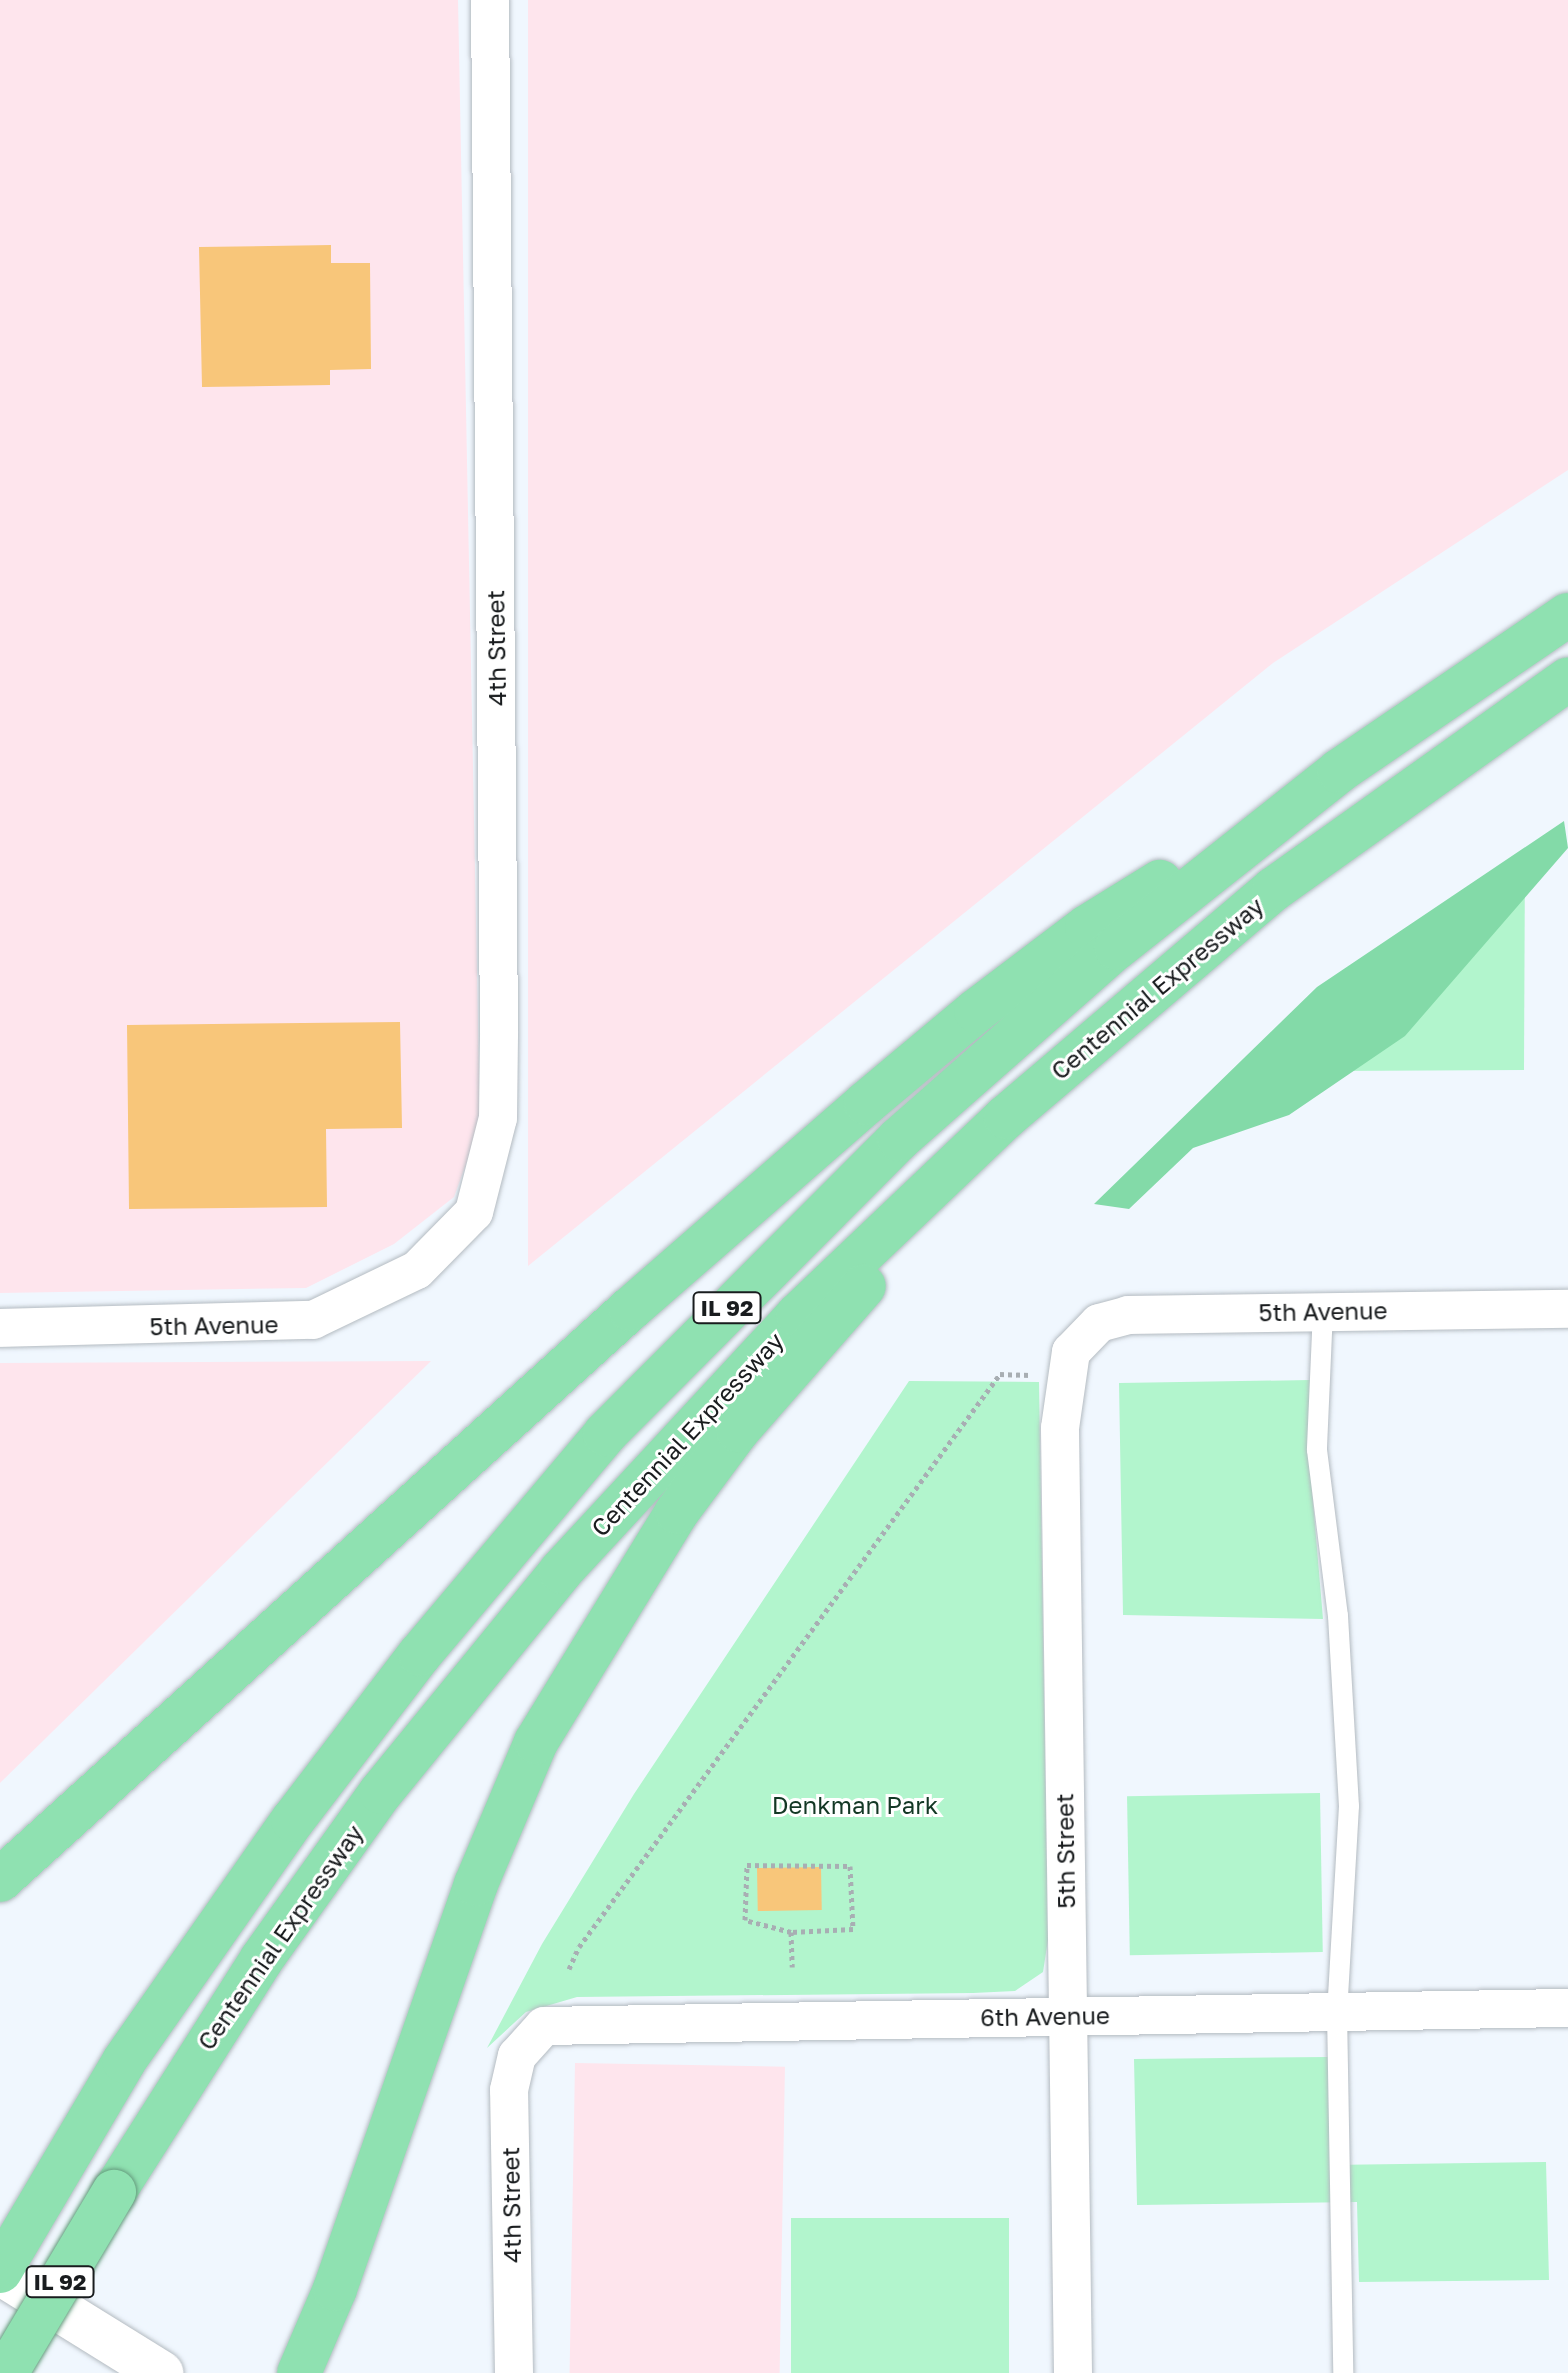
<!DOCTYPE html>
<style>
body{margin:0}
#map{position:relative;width:1568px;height:2373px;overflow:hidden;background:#f0f7fe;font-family:"Golos Text",sans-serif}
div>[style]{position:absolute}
.industrial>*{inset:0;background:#fee5ed;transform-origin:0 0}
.green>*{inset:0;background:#b2f5cd;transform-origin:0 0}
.forest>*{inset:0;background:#83daa8}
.building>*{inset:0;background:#f8c67a;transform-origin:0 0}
.path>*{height:5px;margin-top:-2.5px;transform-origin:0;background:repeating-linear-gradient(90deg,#a8aeb3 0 4px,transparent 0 8px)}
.roads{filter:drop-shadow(0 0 2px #b4bbc1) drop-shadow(0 0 2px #b4bbc1)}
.service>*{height:20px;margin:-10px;padding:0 10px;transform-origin:10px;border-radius:10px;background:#fff}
.minor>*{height:38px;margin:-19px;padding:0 19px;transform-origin:19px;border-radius:19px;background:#fff}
.tertiary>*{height:44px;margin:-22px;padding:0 22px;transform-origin:22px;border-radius:22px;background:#fff}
.motorway>*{height:44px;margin:-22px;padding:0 22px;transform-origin:22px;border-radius:22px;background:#8fe1b1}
.bridges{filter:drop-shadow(0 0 2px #669c7e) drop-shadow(0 0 2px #669c7e)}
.motorway-bridge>*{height:44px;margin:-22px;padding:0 22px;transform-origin:22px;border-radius:22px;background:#8fe1b1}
span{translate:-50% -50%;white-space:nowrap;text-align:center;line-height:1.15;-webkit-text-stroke:6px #fff;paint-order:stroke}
.shield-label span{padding:2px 6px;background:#fff;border:2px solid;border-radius:6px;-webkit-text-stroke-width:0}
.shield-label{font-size:22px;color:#191c1e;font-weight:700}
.street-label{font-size:24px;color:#191c1e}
.park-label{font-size:24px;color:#133825}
</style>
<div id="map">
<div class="industrial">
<div style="clip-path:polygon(0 0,458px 0,480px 1126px,454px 1197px,394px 1244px,306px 1288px,0 1293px)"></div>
<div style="clip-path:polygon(528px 0,1568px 0,1568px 470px,1273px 663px,528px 1266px)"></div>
<div style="clip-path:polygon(430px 1361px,431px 1361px,0 1783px,0 1363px)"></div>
<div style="left:575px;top:2063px;width:210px;height:310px;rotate:1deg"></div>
</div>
<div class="green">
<div style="clip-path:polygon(1525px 852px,1524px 1070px,1332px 1071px)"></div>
<div style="clip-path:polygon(1310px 1380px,1309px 1454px,1323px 1619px,1123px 1615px,1119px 1383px)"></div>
<div style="clip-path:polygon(909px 1381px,1039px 1382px,1048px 1940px,1043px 1972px,1015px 1991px,973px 1993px,577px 1997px,526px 2012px,487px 2048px,542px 1944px,634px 1794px)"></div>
<div style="left:1320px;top:1793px;width:159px;height:193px;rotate:89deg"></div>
<div style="clip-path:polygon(1328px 2057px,1330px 2165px,1546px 2162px,1549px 2280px,1359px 2282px,1357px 2202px,1137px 2205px,1134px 2059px)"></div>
<div style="left:1009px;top:2218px;width:155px;height:218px;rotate:90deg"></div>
</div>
<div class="forest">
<div style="clip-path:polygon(1564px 821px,1568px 848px,1405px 1036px,1289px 1115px,1193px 1148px,1129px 1209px,1094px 1204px,1317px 987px)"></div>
</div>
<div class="building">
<div style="clip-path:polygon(331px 245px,331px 263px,370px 263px,371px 369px,330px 370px,330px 385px,202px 387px,199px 247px)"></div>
<div style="clip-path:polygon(400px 1022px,402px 1128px,326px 1129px,327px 1207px,129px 1209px,127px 1025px)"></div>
<div style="left:821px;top:1867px;width:43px;height:64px;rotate:89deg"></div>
</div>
<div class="path">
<div style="left:791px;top:1932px;width:48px;rotate:-165.4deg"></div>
<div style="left:745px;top:1920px;width:55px;rotate:-87.9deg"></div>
<div style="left:747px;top:1865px;width:103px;rotate:0.6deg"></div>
<div style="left:850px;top:1866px;width:63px;rotate:87.3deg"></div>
<div style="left:853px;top:1929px;width:62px;rotate:177.2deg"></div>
<div style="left:791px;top:1932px;width:35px;rotate:88deg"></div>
<div style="left:569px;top:1969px;width:24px;rotate:-66deg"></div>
<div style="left:579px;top:1947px;width:711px;rotate:-53.69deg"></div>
<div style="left:1000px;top:1374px;width:30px;rotate:2deg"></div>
</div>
<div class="roads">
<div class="service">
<div style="left:1323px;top:1310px;width:140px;rotate:92.5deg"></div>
<div style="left:1317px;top:1450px;width:167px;rotate:82.8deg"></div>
<div style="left:1338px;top:1616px;width:190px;rotate:86.7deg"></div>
<div style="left:1349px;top:1806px;width:206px;rotate:93.3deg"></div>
<div style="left:1337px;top:2012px;width:361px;rotate:89deg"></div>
</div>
<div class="minor">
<div style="left:0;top:1328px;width:313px;rotate:-1.5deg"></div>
<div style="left:313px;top:1320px;width:115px;rotate:-25.7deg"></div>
<div style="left:417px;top:1270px;width:81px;rotate:-45.5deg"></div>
<div style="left:474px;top:1212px;width:97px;rotate:-75.7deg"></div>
<div style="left:498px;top:1118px;width:87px;rotate:-89.3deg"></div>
<div style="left:499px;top:1031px;width:1031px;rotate:-90.5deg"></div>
<div style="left:514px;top:2373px;width:283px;rotate:-91deg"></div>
<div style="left:509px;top:2090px;width:35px;rotate:-77deg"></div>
<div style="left:517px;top:2056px;width:40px;rotate:-48deg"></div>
<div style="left:544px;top:2026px;width:1024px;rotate:-1.01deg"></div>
<div style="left:1073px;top:2373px;width:945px;rotate:-90.79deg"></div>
<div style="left:1060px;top:1428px;width:77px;rotate:-81.8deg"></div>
<div style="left:1071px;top:1352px;width:40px;rotate:-46deg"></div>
<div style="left:1099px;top:1323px;width:30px;rotate:-15deg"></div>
<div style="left:1128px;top:1315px;width:440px;rotate:-0.8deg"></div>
</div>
<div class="tertiary">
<div style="left:0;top:2273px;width:190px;rotate:31.8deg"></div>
</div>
<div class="motorway">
<div style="left:0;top:1880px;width:850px;rotate:-42.19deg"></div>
<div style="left:630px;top:1309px;width:313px;rotate:-41.1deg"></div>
<div style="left:866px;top:1103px;width:143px;rotate:-39.9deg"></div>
<div style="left:976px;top:1011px;width:139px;rotate:-37.1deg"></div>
<div style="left:1087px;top:927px;width:86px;rotate:-31.7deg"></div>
<div style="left:114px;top:2192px;width:275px;rotate:-57.6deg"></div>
<div style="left:261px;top:1960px;width:206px;rotate:-54.5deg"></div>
<div style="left:381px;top:1792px;width:285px;rotate:-50.8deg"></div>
<div style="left:561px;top:1571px;width:349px;rotate:-47.2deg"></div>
<div style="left:798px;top:1315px;width:287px;rotate:-43.6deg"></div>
<div style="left:1006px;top:1117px;width:352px;rotate:-40.4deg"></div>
<div style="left:1274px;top:889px;width:361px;rotate:-35.5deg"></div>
<div style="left:0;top:2271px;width:244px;rotate:-59.4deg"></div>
<div style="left:124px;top:2061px;width:294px;rotate:-55deg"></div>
<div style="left:293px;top:1820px;width:209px;rotate:-52.6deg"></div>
<div style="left:420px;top:1654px;width:287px;rotate:-49.9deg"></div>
<div style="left:605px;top:1434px;width:416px;rotate:-45.1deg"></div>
<div style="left:899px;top:1139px;width:289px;rotate:-41.4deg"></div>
<div style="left:1116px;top:948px;width:285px;rotate:-38.4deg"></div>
<div style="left:1339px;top:771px;width:277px;rotate:-34.3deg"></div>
<div style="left:299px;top:2373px;width:91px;rotate:-66.8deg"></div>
<div style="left:335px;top:2289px;width:429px;rotate:-70.8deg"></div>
<div style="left:476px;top:1884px;width:154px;rotate:-67.1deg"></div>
<div style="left:536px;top:1742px;width:270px;rotate:-58.5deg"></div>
<div style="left:677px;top:1512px;width:102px;rotate:-53.4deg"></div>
<div style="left:738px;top:1430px;width:191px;rotate:-48.8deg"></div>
</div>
</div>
<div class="bridges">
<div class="motorway-bridge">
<div style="left:6px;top:2373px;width:211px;rotate:-59.2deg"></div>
</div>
</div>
<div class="shield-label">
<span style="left:727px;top:1308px">IL 92</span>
<span style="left:60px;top:2282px">IL 92</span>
</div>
<div class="street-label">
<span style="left:496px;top:648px;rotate:-91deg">4th Street</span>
<span style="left:1157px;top:988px;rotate:-40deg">Centennial Expressway</span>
<span style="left:1323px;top:1311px;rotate:-1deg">5th Avenue</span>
<span style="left:214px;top:1325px;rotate:-1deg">5th Avenue</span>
<span style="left:687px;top:1434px;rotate:-47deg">Centennial Expressway</span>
<span style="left:1065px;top:1851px;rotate:-91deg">5th Street</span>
<span style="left:280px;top:1937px;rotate:-55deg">Centennial Expressway</span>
<span style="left:1045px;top:2016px;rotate:-1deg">6th Avenue</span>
<span style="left:511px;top:2205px;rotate:-91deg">4th Street</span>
</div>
<div class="park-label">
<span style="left:855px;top:1805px">Denkman Park</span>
</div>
</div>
